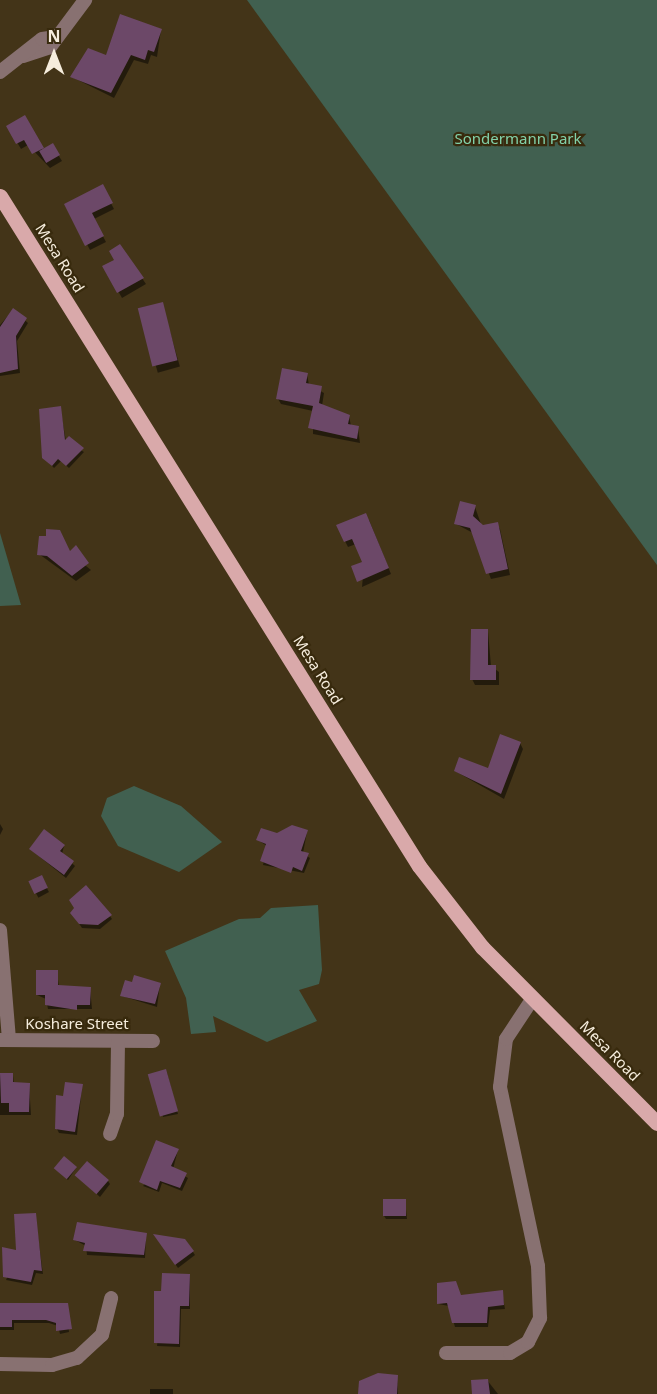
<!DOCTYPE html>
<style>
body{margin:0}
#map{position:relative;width:657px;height:1394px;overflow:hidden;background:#433418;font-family:"Noto Sans",sans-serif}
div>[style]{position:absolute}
.green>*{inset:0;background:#416050}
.shadow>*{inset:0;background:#0007;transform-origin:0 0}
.building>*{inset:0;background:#6c4868;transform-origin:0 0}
.minor>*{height:14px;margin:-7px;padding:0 7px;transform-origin:7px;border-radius:7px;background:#887171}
.major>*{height:15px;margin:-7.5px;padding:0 7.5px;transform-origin:7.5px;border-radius:7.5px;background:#d9a9aa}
span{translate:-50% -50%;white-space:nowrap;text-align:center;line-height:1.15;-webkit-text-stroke:4.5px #382a0d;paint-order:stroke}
.park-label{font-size:15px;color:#83d2aa}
.street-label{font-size:15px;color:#f6eddd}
.north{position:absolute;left:24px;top:24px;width:60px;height:60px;-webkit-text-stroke:4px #382a0d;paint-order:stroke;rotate:0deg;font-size:16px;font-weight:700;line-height:24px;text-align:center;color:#f6eddd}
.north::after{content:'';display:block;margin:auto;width:21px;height:27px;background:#f6eddd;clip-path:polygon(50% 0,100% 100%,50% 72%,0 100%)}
</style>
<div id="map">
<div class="green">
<div style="clip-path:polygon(247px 0,657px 0,657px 565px)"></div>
<div style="clip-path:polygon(0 533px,21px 605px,0 606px)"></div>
<div style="clip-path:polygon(134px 786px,181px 806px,222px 842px,179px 872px,118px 846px,101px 816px,107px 798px)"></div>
<div style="clip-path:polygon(318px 905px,322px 970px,319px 984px,299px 990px,317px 1021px,267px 1042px,213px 1016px,216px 1032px,191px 1034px,186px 998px,165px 951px,239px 919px,260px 918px,271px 908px)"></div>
</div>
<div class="shadow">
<div style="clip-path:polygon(161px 30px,157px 57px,151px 55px,148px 64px,134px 60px,114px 98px,72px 77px)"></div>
<div style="clip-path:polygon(24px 117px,43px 150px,52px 145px,62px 161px,50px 168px,28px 145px,21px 149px,8px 127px)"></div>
<div style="clip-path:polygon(104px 190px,114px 209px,94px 219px,106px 242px,90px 250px,66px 205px)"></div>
<div style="clip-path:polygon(120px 246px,146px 284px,122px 298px,104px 266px,116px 260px)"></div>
<div style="left:162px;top:304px;width:65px;height:23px;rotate:74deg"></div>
<div style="clip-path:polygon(13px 310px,28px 323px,17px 341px,20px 373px,0 376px,0 325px)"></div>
<div style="clip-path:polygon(307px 374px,309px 385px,324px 393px,322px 406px,349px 416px,351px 426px,358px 428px,360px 443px,313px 434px,313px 411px,281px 404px,278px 399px)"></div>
<div style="clip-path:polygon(60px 407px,66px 441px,84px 452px,69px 468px,61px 461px,54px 468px,44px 457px)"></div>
<div style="clip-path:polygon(475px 507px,482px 527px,497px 524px,500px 529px,510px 575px,491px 579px,473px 533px,456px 524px)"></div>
<div style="clip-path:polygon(369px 520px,391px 574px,362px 587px,364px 563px,356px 544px,348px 547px,345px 541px)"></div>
<div style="clip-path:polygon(70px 553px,91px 570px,76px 581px,39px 554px)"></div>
<div style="clip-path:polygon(488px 631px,491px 666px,499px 672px,499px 685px,475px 685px,472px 679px)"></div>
<div style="clip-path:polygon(520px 743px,523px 749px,504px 799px,455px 771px,488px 770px)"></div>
<div style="clip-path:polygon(0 824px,3px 829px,0 835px)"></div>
<div style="clip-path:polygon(307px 832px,303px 853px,310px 858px,304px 873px,263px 865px,267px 846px,258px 840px)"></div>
<div style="clip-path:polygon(64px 846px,62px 854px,75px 866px,66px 878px,30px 849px)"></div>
<div style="left:41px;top:877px;width:17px;height:12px;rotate:62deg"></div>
<div style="clip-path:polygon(74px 916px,110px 916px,112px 919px,100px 929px,82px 928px)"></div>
<div style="clip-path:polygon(57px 972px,59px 987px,90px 988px,92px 1009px,48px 1009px,46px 999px,37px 995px)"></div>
<div style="clip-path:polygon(160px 984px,157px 1007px,122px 996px)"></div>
<div style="clip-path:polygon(167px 1073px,178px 1114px,163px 1117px,149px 1074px)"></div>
<div style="clip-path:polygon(0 1075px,13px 1075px,14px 1084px,29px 1084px,31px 1115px,0 1115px)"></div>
<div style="clip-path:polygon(82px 1086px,77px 1135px,59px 1133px,57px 1129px)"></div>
<div style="clip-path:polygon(178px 1150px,173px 1169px,188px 1178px,182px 1191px,162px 1183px,159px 1192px,143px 1186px)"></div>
<div style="clip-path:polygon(76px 1168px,68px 1180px,56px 1169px)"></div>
<div style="clip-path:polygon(77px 1176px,108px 1181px,110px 1184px,100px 1197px)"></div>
<div style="clip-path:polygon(405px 1200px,407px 1219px,386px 1219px,384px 1216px)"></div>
<div style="clip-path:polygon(35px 1214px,43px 1274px,36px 1273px,32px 1285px,6px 1280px)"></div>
<div style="clip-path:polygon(146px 1235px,145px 1258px,87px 1255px,86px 1246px,75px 1240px)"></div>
<div style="clip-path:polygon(156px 1236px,193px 1252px,195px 1255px,178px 1268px)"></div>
<div style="clip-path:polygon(190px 1275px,190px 1309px,181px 1309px,180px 1347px,157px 1346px,162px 1293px)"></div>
<div style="clip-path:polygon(502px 1292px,505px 1309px,490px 1310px,488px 1327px,455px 1327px,449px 1306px,438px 1304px)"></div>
<div style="clip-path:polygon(0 1305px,67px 1305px,69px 1332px,60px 1334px,58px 1326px,49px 1323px,14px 1323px,14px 1330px,0 1330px)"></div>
<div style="clip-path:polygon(397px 1376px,398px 1394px,360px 1394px)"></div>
<div style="clip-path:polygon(487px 1380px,498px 1394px,475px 1394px)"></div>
<div style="left:150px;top:1389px;width:23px;height:5px"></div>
</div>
<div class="building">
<div style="clip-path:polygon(120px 14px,162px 29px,154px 52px,148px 50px,145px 60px,131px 55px,111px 93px,70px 77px,88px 48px,106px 55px)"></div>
<div style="clip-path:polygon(25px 115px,44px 148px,32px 154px,24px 140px,16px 144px,6px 126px)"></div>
<div style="left:53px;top:143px;width:14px;height:16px;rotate:60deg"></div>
<div style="clip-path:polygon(103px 184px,113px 203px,92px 213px,104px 236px,85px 246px,64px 204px)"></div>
<div style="clip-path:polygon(120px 244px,144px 278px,117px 293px,102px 266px,114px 260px,109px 251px)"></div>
<div style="left:163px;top:302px;width:60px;height:26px;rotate:76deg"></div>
<div style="clip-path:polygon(13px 308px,27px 318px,16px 336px,18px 369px,0 373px,0 327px)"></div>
<div style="clip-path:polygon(282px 368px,308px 373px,306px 383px,322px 386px,319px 403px,350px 415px,348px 424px,359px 426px,357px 439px,308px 428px,313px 406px,276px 399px)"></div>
<div style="clip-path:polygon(61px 406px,65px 440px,69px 436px,84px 448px,66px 466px,58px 459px,52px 466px,42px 458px,39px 409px)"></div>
<div style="clip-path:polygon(460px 501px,476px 505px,473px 516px,483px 525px,498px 522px,508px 569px,486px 574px,470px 528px,454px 524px)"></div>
<div style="clip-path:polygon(366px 513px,389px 568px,357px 582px,351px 566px,362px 562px,352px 539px,344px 542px,336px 525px)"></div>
<div style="clip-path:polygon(46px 529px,60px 530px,70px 551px,76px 545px,89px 563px,72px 576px,47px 556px,37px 555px,39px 536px,46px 536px)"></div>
<div style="clip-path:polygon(471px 629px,488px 629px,488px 665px,496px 665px,496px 680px,470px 680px)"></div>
<div style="clip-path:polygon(500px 734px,521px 742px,501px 794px,454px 771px,459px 757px,488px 768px)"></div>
<div style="clip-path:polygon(292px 825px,308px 830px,301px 851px,309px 853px,302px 871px,293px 867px,291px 873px,260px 861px,266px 844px,256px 840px,261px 828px,277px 833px)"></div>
<div style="clip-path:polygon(44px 829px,65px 845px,60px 851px,74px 861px,64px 875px,29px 849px)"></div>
<div style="left:42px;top:875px;width:14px;height:15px;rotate:65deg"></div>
<div style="clip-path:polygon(86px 885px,112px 915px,98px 925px,79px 924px,70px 913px,74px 908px,69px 900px)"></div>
<div style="clip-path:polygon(36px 970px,58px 970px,58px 985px,91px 987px,90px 1005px,77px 1005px,77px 1010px,45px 1005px,45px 995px,36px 995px)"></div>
<div style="clip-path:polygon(134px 975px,161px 983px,155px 1004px,120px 996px,125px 980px,132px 982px)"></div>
<div style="left:166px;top:1069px;width:44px;height:19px;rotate:74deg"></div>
<div style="clip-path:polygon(0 1073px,13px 1073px,13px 1082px,30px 1083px,29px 1112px,9px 1112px,9px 1103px,1px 1103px)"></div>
<div style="clip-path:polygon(65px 1082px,83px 1084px,75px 1132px,55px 1129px,56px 1095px,63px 1096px)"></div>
<div style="clip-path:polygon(156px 1140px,179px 1149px,171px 1166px,187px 1173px,180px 1188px,160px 1181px,157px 1190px,139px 1182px)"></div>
<div style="left:64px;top:1156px;width:17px;height:16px;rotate:40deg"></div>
<div style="left:87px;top:1161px;width:29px;height:19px;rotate:41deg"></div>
<div style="left:383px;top:1199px;width:23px;height:17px"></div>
<div style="clip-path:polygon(36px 1213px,42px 1271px,34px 1270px,31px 1282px,3px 1277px,2px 1247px,16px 1250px,14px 1214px)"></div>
<div style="clip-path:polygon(77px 1222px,147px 1233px,144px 1255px,83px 1251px,85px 1243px,73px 1240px)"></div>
<div style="clip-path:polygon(153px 1234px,185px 1239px,194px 1251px,175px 1265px)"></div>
<div style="clip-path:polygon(162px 1273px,190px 1274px,189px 1306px,180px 1306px,179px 1344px,154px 1343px,154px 1291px,161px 1291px)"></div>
<div style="clip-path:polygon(456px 1281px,461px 1295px,503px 1290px,504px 1305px,488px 1307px,487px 1323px,452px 1323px,447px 1303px,437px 1304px,437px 1283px)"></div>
<div style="clip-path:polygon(0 1303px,68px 1303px,72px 1329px,56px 1331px,56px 1323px,46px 1320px,12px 1320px,12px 1327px,0 1327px)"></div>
<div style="clip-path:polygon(378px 1373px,398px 1375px,397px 1394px,358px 1394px,359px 1381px)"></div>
<div style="clip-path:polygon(488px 1379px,490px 1394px,472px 1394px,471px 1380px)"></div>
</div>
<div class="minor">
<div style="left:23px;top:56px;width:28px;rotate:-18deg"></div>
<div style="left:50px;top:47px;width:59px;rotate:-53.3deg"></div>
<div style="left:0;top:72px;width:53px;rotate:-38.2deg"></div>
<div style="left:42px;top:39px;width:14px;rotate:-8deg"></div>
<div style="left:0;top:930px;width:110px;rotate:85.3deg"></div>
<div style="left:0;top:1040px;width:153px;rotate:0.4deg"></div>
<div style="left:110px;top:1134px;width:21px;rotate:-71deg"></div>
<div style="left:117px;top:1114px;width:73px;rotate:-89.2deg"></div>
<div style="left:446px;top:1353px;width:64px"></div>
<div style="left:510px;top:1353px;width:21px;rotate:-31deg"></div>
<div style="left:528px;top:1342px;width:27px;rotate:-63deg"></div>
<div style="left:540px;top:1318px;width:52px;rotate:-92.2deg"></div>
<div style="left:538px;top:1266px;width:183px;rotate:-102deg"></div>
<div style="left:500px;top:1087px;width:48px;rotate:-82.9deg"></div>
<div style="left:506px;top:1039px;width:49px;rotate:-56.6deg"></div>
<div style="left:0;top:1364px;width:52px;rotate:1.1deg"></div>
<div style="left:52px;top:1365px;width:26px;rotate:-16deg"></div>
<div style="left:77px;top:1358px;width:34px;rotate:-43deg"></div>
<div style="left:102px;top:1335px;width:38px;rotate:-76deg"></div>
</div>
<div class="major">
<div style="left:0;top:196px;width:790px;rotate:57.98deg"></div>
<div style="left:419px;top:866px;width:103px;rotate:52.1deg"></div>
<div style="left:482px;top:947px;width:248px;rotate:45.2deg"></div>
</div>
<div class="park-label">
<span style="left:518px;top:139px">Sondermann Park</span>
</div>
<div class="street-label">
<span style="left:60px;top:258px;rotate:58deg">Mesa Road</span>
<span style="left:318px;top:670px;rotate:58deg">Mesa Road</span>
<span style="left:77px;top:1024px">Koshare Street</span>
<span style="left:610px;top:1051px;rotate:45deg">Mesa Road</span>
</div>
<div class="north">N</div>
</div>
